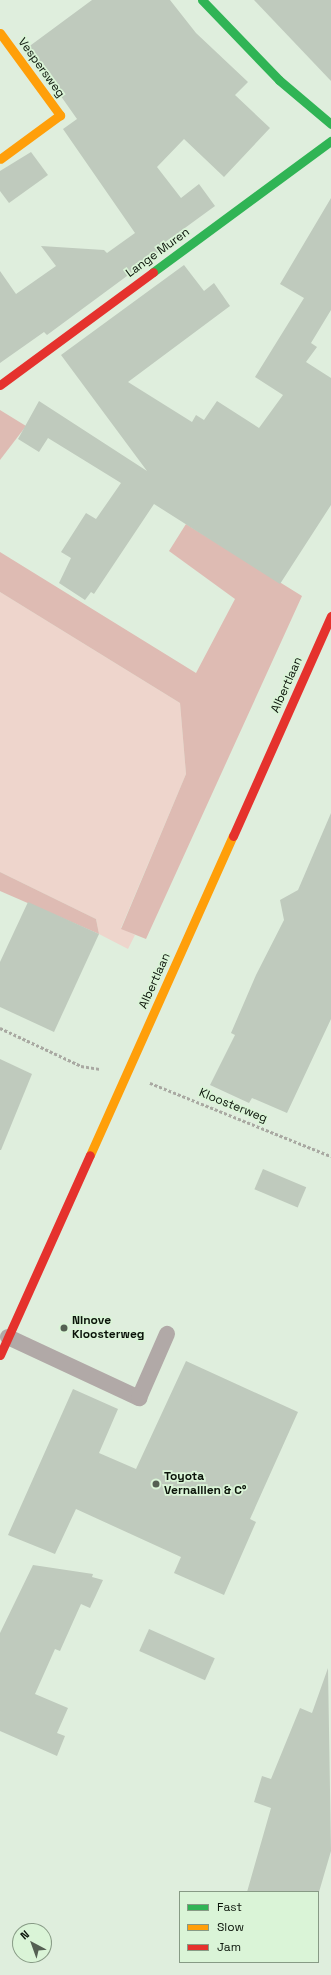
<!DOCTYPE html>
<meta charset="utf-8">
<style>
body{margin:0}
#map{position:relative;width:331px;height:1975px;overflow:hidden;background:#dfeedd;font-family:"Space Grotesk",sans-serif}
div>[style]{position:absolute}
.green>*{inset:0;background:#eed5cc}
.forest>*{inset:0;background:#debbb3}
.building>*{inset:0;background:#bfcabd;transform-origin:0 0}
.path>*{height:2.5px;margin-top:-1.25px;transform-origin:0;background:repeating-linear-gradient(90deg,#a9a9a2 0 3px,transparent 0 5px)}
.lane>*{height:16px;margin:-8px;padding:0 8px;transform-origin:8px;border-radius:8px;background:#b1a9a7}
.fast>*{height:9px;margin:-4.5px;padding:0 4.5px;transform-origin:4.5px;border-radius:4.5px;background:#30b455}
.slow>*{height:9px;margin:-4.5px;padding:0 4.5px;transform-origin:4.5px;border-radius:4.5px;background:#ff9f0a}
.jam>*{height:9px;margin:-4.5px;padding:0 4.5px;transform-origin:4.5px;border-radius:4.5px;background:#e5322d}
.dots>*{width:11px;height:11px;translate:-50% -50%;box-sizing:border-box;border:2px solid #daf4d7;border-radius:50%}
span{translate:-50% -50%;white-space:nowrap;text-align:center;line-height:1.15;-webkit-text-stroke:3.5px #daf4d7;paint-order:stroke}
.street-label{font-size:12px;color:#0a1309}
.poi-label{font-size:12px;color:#0a1309;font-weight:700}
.left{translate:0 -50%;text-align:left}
.legend{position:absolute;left:179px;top:1891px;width:140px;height:72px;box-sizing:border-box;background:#daf4d7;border:1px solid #879a85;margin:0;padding:5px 7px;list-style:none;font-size:12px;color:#0a1309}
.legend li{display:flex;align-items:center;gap:8px;height:20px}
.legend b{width:20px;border:1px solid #879a85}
.north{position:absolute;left:12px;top:1923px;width:40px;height:40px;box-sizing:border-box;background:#daf4d7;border:1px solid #879a85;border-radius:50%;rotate:319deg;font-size:11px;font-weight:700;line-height:16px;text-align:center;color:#0a1309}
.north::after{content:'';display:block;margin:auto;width:14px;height:18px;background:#556053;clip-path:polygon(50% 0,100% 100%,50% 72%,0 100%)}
</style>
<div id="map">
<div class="green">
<div style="clip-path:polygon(0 592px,180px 703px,186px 774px,121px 928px,135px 935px,128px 949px,99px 934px,96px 919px,0 872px)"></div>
</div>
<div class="forest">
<div style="clip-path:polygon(0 410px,26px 426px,0 460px)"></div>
<div style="clip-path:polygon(186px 524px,302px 596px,146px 939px,121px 929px,186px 774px,180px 703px,0 592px,0 552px,196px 673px,235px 599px,169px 551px)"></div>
<div style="clip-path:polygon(0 872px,96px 919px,99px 934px,0 891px)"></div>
</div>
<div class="building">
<div style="clip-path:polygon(92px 0,170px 0,196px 33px,248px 82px,235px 95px,270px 128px,224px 177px,184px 139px,157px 167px,181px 198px,199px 184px,215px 206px,167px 241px,169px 245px,47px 335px,44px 332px,0 363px,0 271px,16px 294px,56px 266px,41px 246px,104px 250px,107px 253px,135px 233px,63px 129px,77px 119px,27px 48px)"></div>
<div style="clip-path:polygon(254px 0,331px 0,331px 81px)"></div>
<div style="clip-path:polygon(31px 152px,48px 175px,9px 203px,0 191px,0 171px)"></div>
<div style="clip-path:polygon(331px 198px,331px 310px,311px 343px,317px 347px,306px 362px,331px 378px,331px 505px,280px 584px,154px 504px,94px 594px,91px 592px,85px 600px,59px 583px,71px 558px,61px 552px,86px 513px,96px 519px,121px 483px,48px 438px,39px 452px,18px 439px,39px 401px,147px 471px,61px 355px,184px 265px,204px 291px,214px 283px,230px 306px,128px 382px,192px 422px,196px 415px,204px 420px,217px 401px,259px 428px,283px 395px,255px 377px,304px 298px,280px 284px)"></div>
<div style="clip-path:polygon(331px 813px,331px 1019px,287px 1113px,252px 1098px,249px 1103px,210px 1085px,235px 1035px,231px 1033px,256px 975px,284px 920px,280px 900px,298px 890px)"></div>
<div style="clip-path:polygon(28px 902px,99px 934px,54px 1032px,0 1007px,0 962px)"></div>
<div style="clip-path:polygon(0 1059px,32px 1074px,1px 1150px,0 1150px)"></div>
<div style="left:263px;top:1169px;width:47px;height:22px;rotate:23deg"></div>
<div style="clip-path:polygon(186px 1361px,298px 1412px,250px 1519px,256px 1522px,224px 1595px,174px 1573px,181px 1557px,76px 1509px,55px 1554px,8px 1535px,73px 1389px,118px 1409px,99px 1453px,136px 1469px)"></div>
<div style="clip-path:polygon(33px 1565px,93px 1574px,92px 1577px,103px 1580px,90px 1608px,81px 1604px,60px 1651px,55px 1649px,35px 1694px,68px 1708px,57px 1733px,65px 1736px,57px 1756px,0 1731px,0 1633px)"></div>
<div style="left:149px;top:1629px;width:72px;height:24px;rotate:24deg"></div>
<div style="clip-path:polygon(328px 1668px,331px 1851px,319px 1892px,247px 1892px,271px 1808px,254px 1802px,262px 1776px,271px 1779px,300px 1708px,312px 1713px)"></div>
</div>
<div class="path">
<div style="left:0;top:1028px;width:89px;rotate:25.1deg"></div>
<div style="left:81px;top:1066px;width:20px;rotate:9deg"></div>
<div style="left:150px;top:1083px;width:195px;rotate:22deg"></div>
</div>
<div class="lane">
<div style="left:8px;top:1337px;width:145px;rotate:25deg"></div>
<div style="left:139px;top:1398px;width:70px;rotate:-66.4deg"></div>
</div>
<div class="fast">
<div style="left:202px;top:0;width:111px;rotate:46.1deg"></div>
<div style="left:279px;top:80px;width:68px;rotate:40.2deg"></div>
<div style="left:153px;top:272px;width:221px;rotate:-36.4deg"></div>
</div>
<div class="slow">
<div style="left:0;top:33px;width:102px;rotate:53.8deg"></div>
<div style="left:60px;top:115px;width:74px;rotate:143.7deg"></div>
<div style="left:90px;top:1155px;width:350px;rotate:-65.9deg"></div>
</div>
<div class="jam">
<div style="left:0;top:385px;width:190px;rotate:-36.4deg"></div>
<div style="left:233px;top:836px;width:241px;rotate:-66deg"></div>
<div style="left:0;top:1355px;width:219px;rotate:-65.8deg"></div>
</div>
<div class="dots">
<div style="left:64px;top:1328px;background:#556053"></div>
<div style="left:156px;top:1484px;background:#556053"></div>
</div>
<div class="street-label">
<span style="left:41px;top:68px;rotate:54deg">Vespersweg</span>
<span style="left:158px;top:253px;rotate:-36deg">Lange Muren</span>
<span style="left:287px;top:685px;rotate:-66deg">Albertlaan</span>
<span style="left:155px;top:981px;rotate:-66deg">Albertlaan</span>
<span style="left:233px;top:1106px;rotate:22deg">Kloosterweg</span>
</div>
<div class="poi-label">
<span class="left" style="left:72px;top:1328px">Ninove<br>Kloosterweg</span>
<span class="left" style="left:164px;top:1484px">Toyota<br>Vernaillen &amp; C°</span>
</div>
<ul class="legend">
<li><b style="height:5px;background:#30b455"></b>Fast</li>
<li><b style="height:5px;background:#ff9f0a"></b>Slow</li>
<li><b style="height:5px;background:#e5322d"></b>Jam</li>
</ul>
<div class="north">N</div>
</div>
